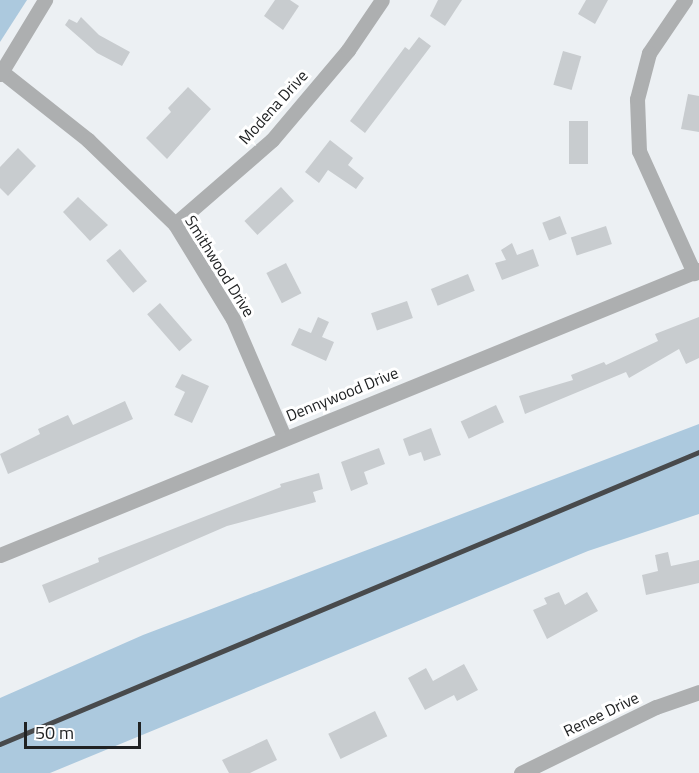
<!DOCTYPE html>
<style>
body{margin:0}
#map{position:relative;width:699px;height:773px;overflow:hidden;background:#ecf0f3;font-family:"Titillium Web",sans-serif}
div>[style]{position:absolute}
.green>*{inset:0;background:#acc9de}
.building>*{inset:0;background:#c8cccf;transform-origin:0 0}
.minor>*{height:15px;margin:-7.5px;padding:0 7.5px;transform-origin:7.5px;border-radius:7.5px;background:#adafb0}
.rail>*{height:4.5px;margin:-2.25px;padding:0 2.25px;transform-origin:2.25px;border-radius:2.25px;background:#484a4c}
span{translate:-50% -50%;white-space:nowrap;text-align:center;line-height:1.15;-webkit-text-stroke:6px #fff;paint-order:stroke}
.street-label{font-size:16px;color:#202223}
.scale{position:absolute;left:24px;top:722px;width:117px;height:27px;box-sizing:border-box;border:3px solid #202223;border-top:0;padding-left:8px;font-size:18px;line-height:21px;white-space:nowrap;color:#202223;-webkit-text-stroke:4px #fff;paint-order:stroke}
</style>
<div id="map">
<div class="green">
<div style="clip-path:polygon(0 0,27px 0,0 42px)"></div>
<div style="clip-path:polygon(699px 424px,699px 514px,588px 551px,50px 773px,0 773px,0 698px,143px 635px)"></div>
</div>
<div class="building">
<div style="clip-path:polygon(275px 0,290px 0,299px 6px,283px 30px,264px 16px)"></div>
<div style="clip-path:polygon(438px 0,462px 0,445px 26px,430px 16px)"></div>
<div style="clip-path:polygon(586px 0,608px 0,595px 24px,578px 14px)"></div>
<div style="clip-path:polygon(81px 17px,99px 35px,130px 52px,122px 66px,97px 53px,65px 25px,69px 19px,77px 23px)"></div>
<div style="clip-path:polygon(419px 37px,431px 46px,365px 133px,350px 121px,405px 47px,409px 50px)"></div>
<div style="left:563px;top:51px;width:19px;height:35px;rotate:16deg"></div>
<div style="clip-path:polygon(188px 87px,211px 109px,167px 159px,146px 138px,171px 112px,168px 108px)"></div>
<div style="clip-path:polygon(688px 94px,699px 96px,699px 132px,681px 129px)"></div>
<div style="left:588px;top:121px;width:43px;height:19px;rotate:90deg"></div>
<div style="clip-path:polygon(330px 140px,353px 158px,348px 165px,364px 178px,356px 189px,328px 170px,319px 183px,305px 172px)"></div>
<div style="clip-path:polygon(18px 148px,36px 166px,8px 196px,0 188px,0 167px)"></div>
<div style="left:281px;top:187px;width:19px;height:50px;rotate:47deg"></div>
<div style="clip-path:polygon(78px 197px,108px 225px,90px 241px,63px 212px)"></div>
<div style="left:560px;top:216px;width:19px;height:19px;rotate:69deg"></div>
<div style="left:606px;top:226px;width:19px;height:37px;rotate:72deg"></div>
<div style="clip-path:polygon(512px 243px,517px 255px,533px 249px,539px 266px,502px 280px,495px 263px,506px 260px,501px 250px)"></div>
<div style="left:120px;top:249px;width:42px;height:18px;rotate:50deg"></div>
<div style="left:286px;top:263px;width:34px;height:22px;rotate:63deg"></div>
<div style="left:468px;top:274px;width:18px;height:40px;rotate:68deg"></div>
<div style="left:407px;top:301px;width:18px;height:38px;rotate:71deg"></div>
<div style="left:160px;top:303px;width:49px;height:17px;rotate:49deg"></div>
<div style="clip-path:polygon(318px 317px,329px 322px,322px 337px,334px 342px,326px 361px,291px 345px,299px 328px,311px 333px)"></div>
<div style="clip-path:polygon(699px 317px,699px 358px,686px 364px,679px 349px,629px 378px,626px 372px,525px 414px,519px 396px,573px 380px,571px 375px,604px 362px,606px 365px,658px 341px,655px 334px)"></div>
<div style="clip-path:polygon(182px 374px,209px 386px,192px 423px,174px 415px,185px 392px,175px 387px)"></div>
<div style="clip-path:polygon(125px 401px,133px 419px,8px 474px,0 454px,40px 434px,38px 429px,68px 415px,73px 425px)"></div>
<div style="left:496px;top:405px;width:19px;height:39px;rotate:65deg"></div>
<div style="clip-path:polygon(431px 428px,441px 455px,424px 461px,421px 452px,409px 456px,403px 439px)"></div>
<div style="clip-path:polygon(379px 448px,385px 464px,364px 472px,368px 484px,351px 491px,341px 462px)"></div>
<div style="clip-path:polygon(319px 473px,323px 489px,313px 492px,316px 502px,227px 526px,49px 603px,42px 585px,99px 562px,98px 558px,281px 487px,280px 484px)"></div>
<div style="clip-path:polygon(668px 552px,671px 566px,699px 560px,699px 583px,646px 595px,642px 575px,658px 571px,655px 555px)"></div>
<div style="clip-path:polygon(559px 592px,565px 605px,587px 592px,598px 611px,547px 639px,533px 610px,547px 604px,544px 598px)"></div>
<div style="clip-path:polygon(464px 664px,478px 690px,457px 701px,454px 695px,425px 710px,408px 678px,426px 668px,433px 681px)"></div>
<div style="left:375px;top:711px;width:28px;height:52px;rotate:64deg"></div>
<div style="clip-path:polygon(267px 739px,277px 760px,250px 773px,229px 773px,222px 760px)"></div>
</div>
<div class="minor">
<div style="left:685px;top:0;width:64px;rotate:124.2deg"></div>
<div style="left:649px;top:53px;width:48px;rotate:104.6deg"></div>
<div style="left:637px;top:99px;width:52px;rotate:87.8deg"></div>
<div style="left:639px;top:151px;width:134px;rotate:65.7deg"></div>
<div style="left:2px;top:72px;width:110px;rotate:38.3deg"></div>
<div style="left:88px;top:140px;width:121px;rotate:44deg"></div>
<div style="left:175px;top:224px;width:111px;rotate:58.6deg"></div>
<div style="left:233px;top:319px;width:129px;rotate:66.6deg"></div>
<div style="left:0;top:74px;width:87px;rotate:-58.7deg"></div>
<div style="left:175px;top:224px;width:128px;rotate:-40.9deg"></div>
<div style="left:272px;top:140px;width:118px;rotate:-49.8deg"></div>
<div style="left:348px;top:50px;width:60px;rotate:-55.8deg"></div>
<div style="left:0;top:555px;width:755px;rotate:-22.18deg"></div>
<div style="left:521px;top:773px;width:150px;rotate:-26.1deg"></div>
<div style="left:656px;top:707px;width:46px;rotate:-19.2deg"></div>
</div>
<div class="rail">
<div style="left:0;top:744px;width:758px;rotate:-22.67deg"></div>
</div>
<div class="street-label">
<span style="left:273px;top:107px;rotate:-48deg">Modena Drive</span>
<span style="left:220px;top:266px;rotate:58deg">Smithwood Drive</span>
<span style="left:342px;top:394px;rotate:-22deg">Dennywood Drive</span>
<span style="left:601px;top:714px;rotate:-26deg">Renee Drive</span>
</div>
<div class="scale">50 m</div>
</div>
